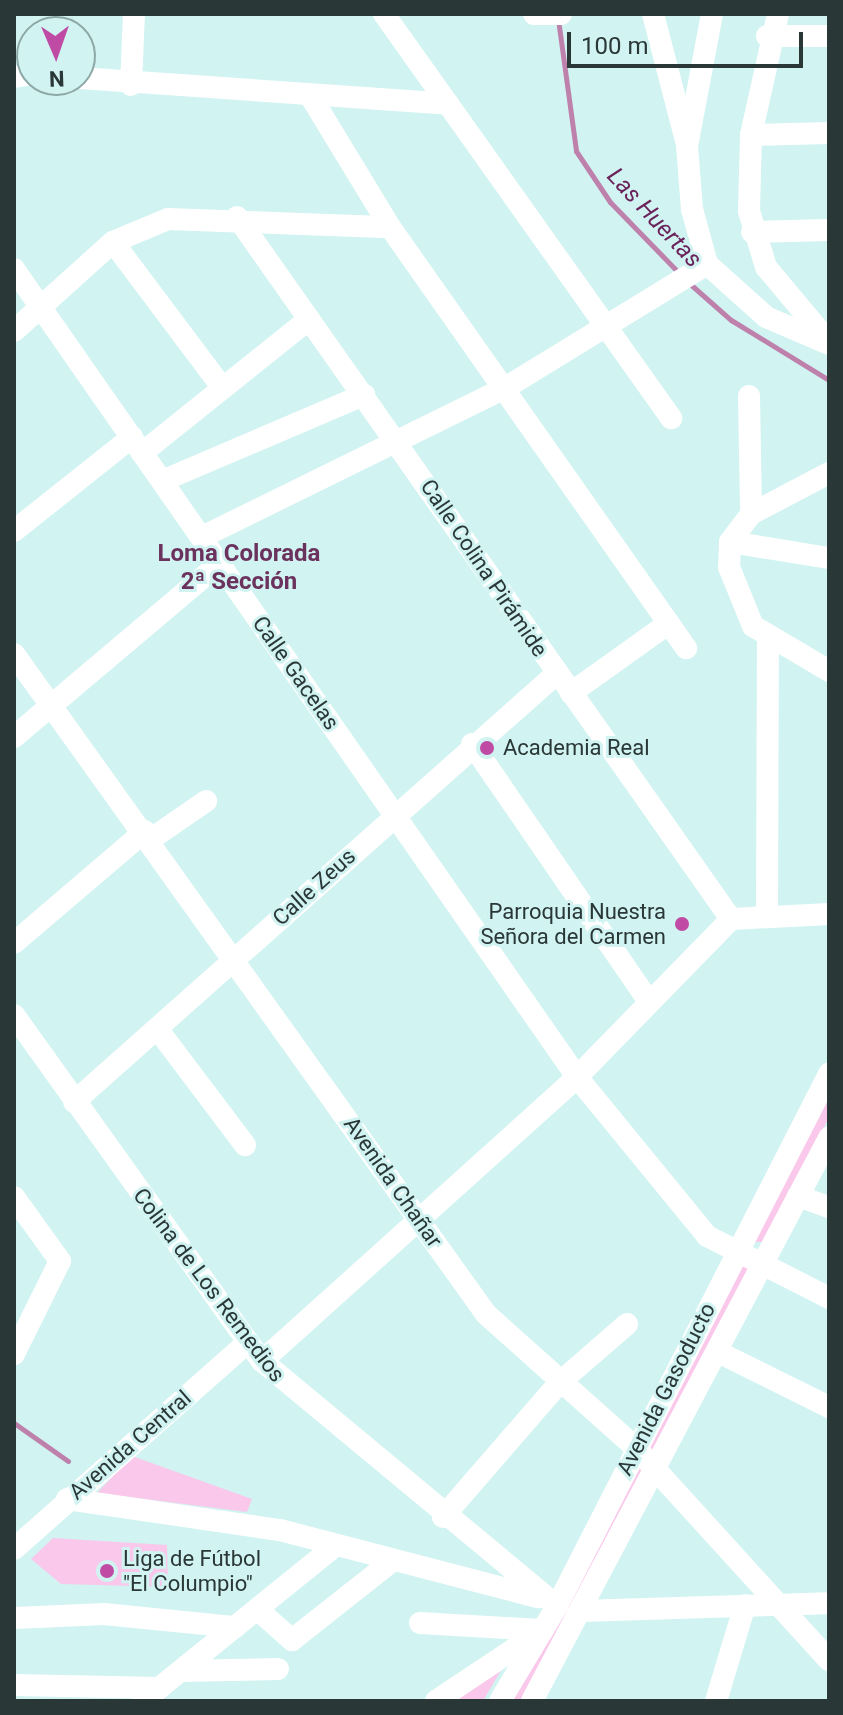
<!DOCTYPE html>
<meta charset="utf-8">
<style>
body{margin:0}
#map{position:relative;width:843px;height:1715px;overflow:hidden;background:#d1f3f1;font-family:Roboto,sans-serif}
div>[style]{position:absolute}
.green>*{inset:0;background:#fac8eb}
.stream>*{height:5px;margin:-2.5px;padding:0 2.5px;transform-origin:2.5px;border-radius:2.5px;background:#bd81ac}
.minor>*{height:22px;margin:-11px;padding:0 11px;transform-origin:11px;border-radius:11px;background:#fff}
.dots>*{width:22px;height:22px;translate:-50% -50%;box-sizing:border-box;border:4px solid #d1f3f1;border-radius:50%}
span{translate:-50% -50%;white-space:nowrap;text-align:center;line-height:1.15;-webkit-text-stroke:6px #d1f3f1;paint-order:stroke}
.street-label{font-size:22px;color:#2a3737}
.poi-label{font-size:22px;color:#2a3737}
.left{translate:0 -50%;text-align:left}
.right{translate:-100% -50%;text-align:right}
.water-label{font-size:24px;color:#6a225a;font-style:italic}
.neighbourhood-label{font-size:24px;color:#6b325d;font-weight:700}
.frame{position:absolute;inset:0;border:16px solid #2a3737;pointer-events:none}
.north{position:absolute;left:16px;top:16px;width:80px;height:80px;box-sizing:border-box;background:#d1f3f1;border:2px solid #8ea8a7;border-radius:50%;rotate:178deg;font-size:22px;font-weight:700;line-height:32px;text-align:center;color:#2a3737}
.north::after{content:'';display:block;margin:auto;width:28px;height:36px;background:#bf4ba4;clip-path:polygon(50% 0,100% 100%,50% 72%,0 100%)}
.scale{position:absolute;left:567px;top:32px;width:236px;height:36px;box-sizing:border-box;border:4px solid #2a3737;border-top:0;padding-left:10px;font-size:24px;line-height:28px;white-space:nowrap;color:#2a3737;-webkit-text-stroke:6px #d1f3f1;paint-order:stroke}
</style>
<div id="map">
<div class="green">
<div style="clip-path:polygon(829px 1086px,829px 1117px,767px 1242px,753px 1242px)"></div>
<div style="clip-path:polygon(737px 1262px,753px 1265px,652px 1452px,644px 1443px)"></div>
<div style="clip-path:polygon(132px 1456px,252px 1499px,247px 1512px,97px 1493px)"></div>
<div style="clip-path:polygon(636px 1462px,645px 1471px,521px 1701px,509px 1701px)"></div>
<div style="clip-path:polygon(53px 1538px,167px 1545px,168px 1587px,61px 1584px,31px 1559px)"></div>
<div style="clip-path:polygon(510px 1655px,483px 1701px,441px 1701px)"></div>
</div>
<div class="stream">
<div style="left:558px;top:19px;width:133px;rotate:82.2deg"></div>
<div style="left:576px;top:151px;width:61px;rotate:56.3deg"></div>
<div style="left:610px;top:202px;width:99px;rotate:45.8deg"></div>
<div style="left:689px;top:283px;width:56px;rotate:41.4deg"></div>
<div style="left:731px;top:320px;width:115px;rotate:31.5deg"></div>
<div style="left:14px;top:1423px;width:66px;rotate:35.1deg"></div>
</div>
<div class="minor">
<div style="left:384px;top:14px;width:496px;rotate:54.6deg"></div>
<div style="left:534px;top:14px;width:27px"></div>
<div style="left:653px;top:14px;width:131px;rotate:75.4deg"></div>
<div style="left:712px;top:14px;width:134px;rotate:100.7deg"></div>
<div style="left:687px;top:146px;width:63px;rotate:85.5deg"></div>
<div style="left:692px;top:209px;width:57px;rotate:74.7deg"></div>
<div style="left:707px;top:264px;width:79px;rotate:41.9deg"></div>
<div style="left:766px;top:317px;width:69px;rotate:23.2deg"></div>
<div style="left:778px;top:14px;width:124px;rotate:102.6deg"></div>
<div style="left:751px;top:135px;width:76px;rotate:91.5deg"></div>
<div style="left:749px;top:211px;width:59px;rotate:73.1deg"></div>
<div style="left:766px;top:267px;width:95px;rotate:50.1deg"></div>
<div style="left:767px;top:36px;width:62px"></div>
<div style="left:14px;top:77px;width:18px;rotate:-9deg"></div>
<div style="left:80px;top:78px;width:369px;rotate:4deg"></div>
<div style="left:131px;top:85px;width:71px;rotate:-87.6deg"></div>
<div style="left:311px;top:97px;width:152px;rotate:58.7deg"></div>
<div style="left:390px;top:227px;width:515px;rotate:54.89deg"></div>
<div style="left:751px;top:135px;width:78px;rotate:-1.5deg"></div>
<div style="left:237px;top:217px;width:858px;rotate:54.87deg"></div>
<div style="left:752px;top:232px;width:77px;rotate:-1.5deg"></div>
<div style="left:113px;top:242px;width:181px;rotate:53.1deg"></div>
<div style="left:14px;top:269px;width:985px;rotate:55.13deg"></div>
<div style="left:577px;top:1077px;width:205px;rotate:50.7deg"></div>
<div style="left:707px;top:1236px;width:137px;rotate:26.9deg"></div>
<div style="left:14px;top:331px;width:133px;rotate:-42deg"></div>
<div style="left:113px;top:242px;width:60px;rotate:-22.7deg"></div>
<div style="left:168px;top:219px;width:222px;rotate:2.1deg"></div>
<div style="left:749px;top:396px;width:118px;rotate:89deg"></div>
<div style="left:142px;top:453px;width:214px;rotate:-38.7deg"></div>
<div style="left:829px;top:473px;width:88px;rotate:152.3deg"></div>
<div style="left:751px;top:514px;width:35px;rotate:127deg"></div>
<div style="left:730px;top:542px;width:25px;rotate:92deg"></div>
<div style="left:729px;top:567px;width:64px;rotate:67.9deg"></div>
<div style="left:753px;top:626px;width:88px;rotate:30.6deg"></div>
<div style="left:162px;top:481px;width:220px;rotate:-23.1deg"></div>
<div style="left:14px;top:531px;width:151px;rotate:-38.5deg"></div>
<div style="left:202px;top:537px;width:338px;rotate:-26.2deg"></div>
<div style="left:505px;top:388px;width:237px;rotate:-31.5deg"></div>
<div style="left:730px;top:542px;width:100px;rotate:9.2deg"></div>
<div style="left:14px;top:654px;width:811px;rotate:54.43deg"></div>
<div style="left:486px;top:1314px;width:200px;rotate:41.8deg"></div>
<div style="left:635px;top:1447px;width:288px;rotate:47.7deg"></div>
<div style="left:571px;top:693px;width:120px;rotate:-35.5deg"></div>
<div style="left:14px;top:737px;width:270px;rotate:-40.2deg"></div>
<div style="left:472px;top:744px;width:309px;rotate:55.5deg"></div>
<div style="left:151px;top:839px;width:67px;rotate:-34.6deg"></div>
<div style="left:767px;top:914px;width:277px;rotate:-89.8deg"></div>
<div style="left:731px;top:919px;width:98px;rotate:-2.9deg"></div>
<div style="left:14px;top:943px;width:172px;rotate:-40.5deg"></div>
<div style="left:14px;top:1015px;width:426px;rotate:54.4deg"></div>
<div style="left:262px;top:1361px;width:383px;rotate:39.7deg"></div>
<div style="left:159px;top:1031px;width:143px;rotate:53deg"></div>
<div style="left:74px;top:1102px;width:645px;rotate:-41.6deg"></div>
<div style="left:798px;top:1196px;width:33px;rotate:20deg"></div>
<div style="left:14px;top:1197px;width:79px;rotate:54.3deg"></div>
<div style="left:60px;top:1261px;width:104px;rotate:116.3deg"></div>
<div style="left:718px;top:1352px;width:124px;rotate:26.4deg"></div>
<div style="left:262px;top:1361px;width:424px;rotate:-42deg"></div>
<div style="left:577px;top:1077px;width:221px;rotate:-45.7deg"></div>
<div style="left:67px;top:1499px;width:215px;rotate:8.3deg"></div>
<div style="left:280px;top:1530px;width:267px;rotate:14.6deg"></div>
<div style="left:443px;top:1517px;width:177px;rotate:-49.1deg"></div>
<div style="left:559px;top:1383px;width:90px;rotate:-40.9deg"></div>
<div style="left:14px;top:1549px;width:311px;rotate:-41.5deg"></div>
<div style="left:257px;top:1609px;width:47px;rotate:41.5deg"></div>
<div style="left:292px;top:1640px;width:127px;rotate:-38.3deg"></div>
<div style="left:581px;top:1611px;width:248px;rotate:-1.8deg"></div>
<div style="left:14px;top:1618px;width:90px;rotate:-2.5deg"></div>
<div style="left:104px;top:1614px;width:132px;rotate:5.7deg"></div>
<div style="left:420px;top:1623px;width:123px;rotate:3.3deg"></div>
<div style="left:181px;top:1671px;width:97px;rotate:-1.2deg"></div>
<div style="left:14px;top:1685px;width:146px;rotate:1.2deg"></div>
<div style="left:143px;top:1701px;width:248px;rotate:-38.9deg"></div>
<div style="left:436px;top:1701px;width:123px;rotate:-33.7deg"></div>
<div style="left:500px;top:1701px;width:111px;rotate:-59deg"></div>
<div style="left:557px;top:1606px;width:598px;rotate:-62.92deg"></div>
<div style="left:532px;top:1701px;width:637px;rotate:-62.19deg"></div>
<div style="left:716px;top:1701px;width:100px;rotate:-73.2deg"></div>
</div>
<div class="dots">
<div style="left:487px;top:748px;background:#bf4ba4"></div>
<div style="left:682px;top:924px;background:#bf4ba4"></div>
<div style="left:107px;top:1571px;background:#bf4ba4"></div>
</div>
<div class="street-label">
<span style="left:484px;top:568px;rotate:56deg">Calle Colina Pirámide</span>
<span style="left:296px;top:673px;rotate:55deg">Calle Gacelas</span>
<span style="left:314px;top:887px;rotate:-42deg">Calle Zeus</span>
<span style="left:393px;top:1182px;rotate:55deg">Avenida Chañar</span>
<span style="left:209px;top:1285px;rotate:53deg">Colina de Los Remedios</span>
<span style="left:666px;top:1389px;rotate:-63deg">Avenida Gasoducto</span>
<span style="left:130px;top:1445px;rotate:-41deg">Avenida Central</span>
</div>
<div class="poi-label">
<span class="left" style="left:503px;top:748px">Academia Real</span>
<span class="right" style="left:666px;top:924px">Parroquia Nuestra<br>Señora del Carmen</span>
<span class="left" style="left:123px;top:1571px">Liga de Fútbol<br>"El Columpio"</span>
</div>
<div class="water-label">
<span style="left:654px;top:218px;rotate:47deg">Las Huertas</span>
</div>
<div class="neighbourhood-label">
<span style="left:239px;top:568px">Loma Colorada<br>2ª Sección</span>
</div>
<div class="frame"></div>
<div class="north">N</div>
<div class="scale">100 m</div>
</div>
